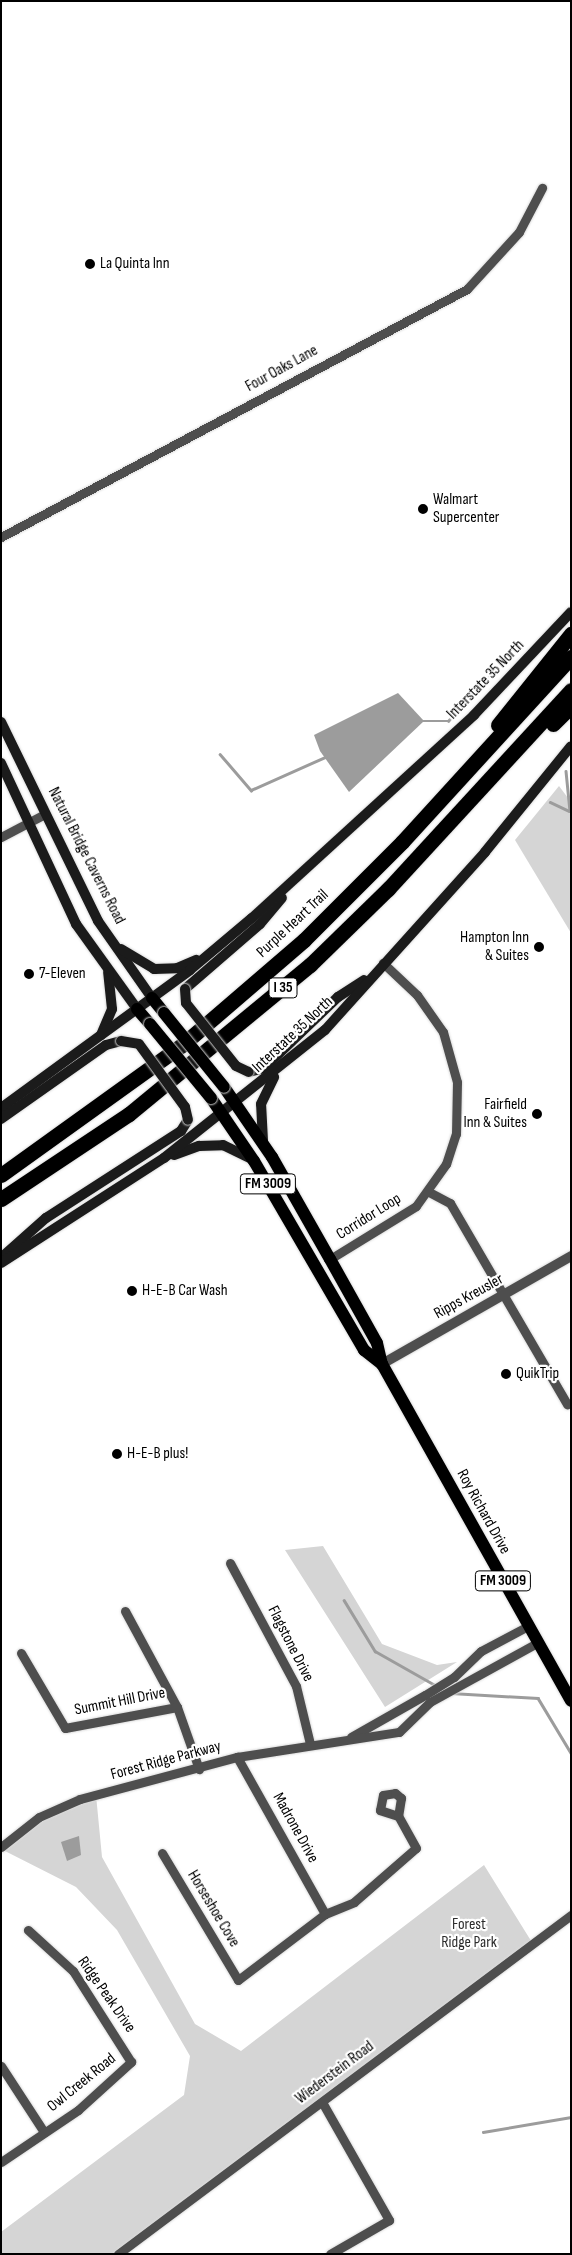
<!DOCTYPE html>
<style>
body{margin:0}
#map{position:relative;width:572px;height:2255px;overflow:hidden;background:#fff;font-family:"Sofia Sans Condensed",sans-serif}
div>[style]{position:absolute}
.green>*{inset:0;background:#d5d5d5}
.water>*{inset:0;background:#9c9c9c}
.stream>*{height:2.5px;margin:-1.25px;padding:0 1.25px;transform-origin:1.25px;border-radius:1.25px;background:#9c9c9c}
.roads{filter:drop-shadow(0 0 1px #dbdbdb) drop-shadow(0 0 1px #dbdbdb)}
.minor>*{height:9px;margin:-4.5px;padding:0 4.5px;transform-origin:4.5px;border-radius:4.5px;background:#4e4e4e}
.tertiary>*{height:10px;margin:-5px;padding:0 5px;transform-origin:5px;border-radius:5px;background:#4e4e4e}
.secondary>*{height:10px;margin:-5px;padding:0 5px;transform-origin:5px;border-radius:5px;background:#1b1b1b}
.primary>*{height:12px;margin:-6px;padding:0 6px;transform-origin:6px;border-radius:6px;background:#000}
.motorway>*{height:15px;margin:-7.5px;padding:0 7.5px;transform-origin:7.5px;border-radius:7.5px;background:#000}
.bridges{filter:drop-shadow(0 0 1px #dbdbdb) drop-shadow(0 0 1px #dbdbdb)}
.secondary-bridge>*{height:10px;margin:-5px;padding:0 5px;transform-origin:5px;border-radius:5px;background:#1b1b1b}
.primary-bridge>*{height:12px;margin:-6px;padding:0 6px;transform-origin:6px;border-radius:6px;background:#000}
.dots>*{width:14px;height:14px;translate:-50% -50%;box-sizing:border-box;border:2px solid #fff;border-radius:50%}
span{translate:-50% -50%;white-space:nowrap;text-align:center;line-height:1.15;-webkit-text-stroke:4.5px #fff;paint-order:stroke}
.shield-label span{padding:1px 4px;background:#fff;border:1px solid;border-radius:4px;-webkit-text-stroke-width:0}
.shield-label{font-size:15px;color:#000;font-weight:700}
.poi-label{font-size:16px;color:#000}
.left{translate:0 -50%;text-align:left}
.right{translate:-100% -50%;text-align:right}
.street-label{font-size:16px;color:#000}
.park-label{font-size:16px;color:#2c2c2c}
.frame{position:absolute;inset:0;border:2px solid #000;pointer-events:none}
</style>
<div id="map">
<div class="green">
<div style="clip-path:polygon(559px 786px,571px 802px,571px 933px,515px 840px)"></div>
<div style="clip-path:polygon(323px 1546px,382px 1644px,437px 1665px,457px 1662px,385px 1707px,285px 1550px)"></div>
<div style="clip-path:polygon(96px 1795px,102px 1857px,195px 2024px,241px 2051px,484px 1865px,533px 1944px,118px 2254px,1px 2254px,1px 2232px,184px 2095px,190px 2056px,117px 1930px,76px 1887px,1px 1849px,39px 1817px)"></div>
</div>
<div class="water">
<div style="clip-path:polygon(398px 693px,424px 721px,349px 792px,320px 751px,314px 735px)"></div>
<div style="clip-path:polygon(79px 1836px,81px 1855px,67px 1861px,61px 1842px)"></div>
</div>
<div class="stream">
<div style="left:478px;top:688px;width:20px;rotate:-45deg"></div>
<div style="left:423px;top:721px;width:25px"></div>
<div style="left:448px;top:721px;width:30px;rotate:-49deg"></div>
<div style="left:220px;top:754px;width:48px;rotate:49.3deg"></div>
<div style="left:251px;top:790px;width:81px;rotate:-24deg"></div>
<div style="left:566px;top:771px;width:40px;rotate:84.3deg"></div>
<div style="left:550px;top:802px;width:21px;rotate:25deg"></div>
<div style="left:344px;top:1600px;width:60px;rotate:58.7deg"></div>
<div style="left:375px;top:1651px;width:69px;rotate:29.5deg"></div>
<div style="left:451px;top:1693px;width:87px;rotate:3.3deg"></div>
<div style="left:538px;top:1698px;width:64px;rotate:59deg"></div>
<div style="left:483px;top:2132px;width:89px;rotate:-9.7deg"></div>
</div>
<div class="roads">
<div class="minor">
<div style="left:1px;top:537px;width:528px;rotate:-28.02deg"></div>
<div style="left:467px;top:289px;width:77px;rotate:-47.6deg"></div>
<div style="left:519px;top:232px;width:50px;rotate:-62.4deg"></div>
<div style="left:1px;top:837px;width:50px;rotate:-27.6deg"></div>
<div style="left:429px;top:1192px;width:24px;rotate:28deg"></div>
<div style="left:450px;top:1203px;width:233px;rotate:59.8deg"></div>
<div style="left:330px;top:1259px;width:101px;rotate:-31.6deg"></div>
<div style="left:416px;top:1206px;width:52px;rotate:-54.5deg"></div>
<div style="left:446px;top:1164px;width:32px;rotate:-72deg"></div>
<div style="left:456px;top:1134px;width:52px;rotate:-88.9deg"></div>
<div style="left:457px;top:1082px;width:52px;rotate:-105.6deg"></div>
<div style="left:443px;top:1032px;width:45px;rotate:-125.1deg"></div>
<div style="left:417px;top:995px;width:47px;rotate:-136.7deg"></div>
<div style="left:230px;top:1563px;width:140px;rotate:61.8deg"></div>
<div style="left:296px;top:1686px;width:60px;rotate:76.4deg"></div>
<div style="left:125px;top:1611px;width:109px;rotate:61.6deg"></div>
<div style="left:177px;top:1707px;width:66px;rotate:70.5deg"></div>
<div style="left:21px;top:1653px;width:87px;rotate:59.6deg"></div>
<div style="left:65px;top:1728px;width:114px;rotate:-10.6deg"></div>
<div style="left:351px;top:1737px;width:85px;rotate:-29.6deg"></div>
<div style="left:425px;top:1695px;width:34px;rotate:-32deg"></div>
<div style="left:454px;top:1677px;width:37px;rotate:-44deg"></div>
<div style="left:481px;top:1651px;width:53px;rotate:-28deg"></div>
<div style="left:237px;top:1757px;width:180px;rotate:60.7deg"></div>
<div style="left:1px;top:1847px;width:48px;rotate:-38.3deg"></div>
<div style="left:39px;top:1817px;width:45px;rotate:-23.7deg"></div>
<div style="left:80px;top:1799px;width:163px;rotate:-15deg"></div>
<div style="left:237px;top:1757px;width:164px;rotate:-8.8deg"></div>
<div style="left:399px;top:1732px;width:43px;rotate:-44.1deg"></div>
<div style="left:430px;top:1702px;width:122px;rotate:-28.9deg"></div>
<div style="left:162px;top:1853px;width:148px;rotate:59.1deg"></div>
<div style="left:238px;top:1980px;width:109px;rotate:-37.2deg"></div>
<div style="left:325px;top:1914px;width:31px;rotate:-22deg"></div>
<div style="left:354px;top:1902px;width:82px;rotate:-41.1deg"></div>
<div style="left:416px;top:1848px;width:37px;rotate:-119deg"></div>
<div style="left:398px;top:1816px;width:19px;rotate:-162deg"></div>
<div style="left:380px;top:1810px;width:15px;rotate:-79deg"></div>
<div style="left:383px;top:1795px;width:12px;rotate:-9deg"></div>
<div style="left:395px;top:1793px;width:8px;rotate:40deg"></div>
<div style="left:401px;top:1798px;width:18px;rotate:99deg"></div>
<div style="left:1px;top:2066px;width:79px;rotate:56.9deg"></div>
<div style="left:322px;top:2102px;width:136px;rotate:60.4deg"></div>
<div style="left:389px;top:2220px;width:68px;rotate:150deg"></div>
<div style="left:1px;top:2162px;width:93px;rotate:-34deg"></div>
<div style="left:78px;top:2110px;width:72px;rotate:-42.2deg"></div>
<div style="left:131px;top:2062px;width:108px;rotate:-122.5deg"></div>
<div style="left:73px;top:1971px;width:61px;rotate:-137.7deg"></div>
<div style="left:118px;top:2254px;width:566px;rotate:-36.81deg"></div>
</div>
<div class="tertiary">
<div style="left:382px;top:1364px;width:218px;rotate:-29.7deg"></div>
</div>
<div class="secondary">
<div style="left:1px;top:722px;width:221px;rotate:64deg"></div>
<div style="left:98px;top:921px;width:94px;rotate:55deg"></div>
<div style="left:1px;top:763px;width:178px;rotate:65deg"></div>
<div style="left:76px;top:924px;width:105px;rotate:54.3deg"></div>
<div style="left:121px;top:949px;width:39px;rotate:31deg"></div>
<div style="left:154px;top:969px;width:23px;rotate:-2deg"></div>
<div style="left:177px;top:968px;width:21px;rotate:-23deg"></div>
<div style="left:185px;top:989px;width:99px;rotate:-40.9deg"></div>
<div style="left:260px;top:924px;width:34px;rotate:-50deg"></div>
<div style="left:101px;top:1035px;width:28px;rotate:-67deg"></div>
<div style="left:112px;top:1009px;width:37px;rotate:-96deg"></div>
<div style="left:249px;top:1072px;width:16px;rotate:-15deg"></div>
<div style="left:264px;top:1068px;width:103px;rotate:-43.8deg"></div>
<div style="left:338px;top:997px;width:31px;rotate:-33deg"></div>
<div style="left:1px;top:1108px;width:234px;rotate:-36.1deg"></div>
<div style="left:190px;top:970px;width:81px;rotate:-40deg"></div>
<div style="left:252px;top:918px;width:301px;rotate:-42.4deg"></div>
<div style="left:474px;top:715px;width:141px;rotate:-46.7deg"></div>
<div style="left:1px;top:1119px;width:128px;rotate:-35.2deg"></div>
<div style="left:106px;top:1045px;width:16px;rotate:-15deg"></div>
<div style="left:263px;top:1141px;width:37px;rotate:-93deg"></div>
<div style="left:261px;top:1104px;width:30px;rotate:-64deg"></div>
<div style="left:174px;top:1155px;width:27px;rotate:-20deg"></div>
<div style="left:199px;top:1146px;width:24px;rotate:-2deg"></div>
<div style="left:223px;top:1145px;width:32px;rotate:26deg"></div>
<div style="left:2px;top:1257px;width:59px;rotate:-41.6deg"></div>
<div style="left:46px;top:1218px;width:161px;rotate:-32.8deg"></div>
<div style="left:181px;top:1131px;width:13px;rotate:-58deg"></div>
<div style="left:1px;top:1263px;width:194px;rotate:-32.8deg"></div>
<div style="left:164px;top:1158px;width:206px;rotate:-38.5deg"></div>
<div style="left:325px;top:1030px;width:239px;rotate:-48deg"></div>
<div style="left:485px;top:852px;width:136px;rotate:-50.9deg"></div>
</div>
<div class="primary">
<div style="left:152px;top:998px;width:19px;rotate:51deg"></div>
<div style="left:137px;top:1009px;width:20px;rotate:49deg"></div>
<div style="left:224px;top:1087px;width:85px;rotate:55.6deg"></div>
<div style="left:272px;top:1157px;width:117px;rotate:60.4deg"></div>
<div style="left:330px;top:1259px;width:96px;rotate:60.8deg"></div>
<div style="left:377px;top:1343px;width:22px;rotate:77deg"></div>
<div style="left:382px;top:1364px;width:386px;rotate:60.7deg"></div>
<div style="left:211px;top:1098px;width:76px;rotate:55.7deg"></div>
<div style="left:254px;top:1161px;width:219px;rotate:59.8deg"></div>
<div style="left:364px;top:1350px;width:23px;rotate:38deg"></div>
</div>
<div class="motorway">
<div style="left:553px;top:724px;width:25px;rotate:-45deg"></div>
<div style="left:498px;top:725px;width:117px;rotate:-51.3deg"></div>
<div style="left:1px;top:1175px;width:223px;rotate:-35.7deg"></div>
<div style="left:182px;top:1045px;width:161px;rotate:-40.7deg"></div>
<div style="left:304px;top:940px;width:139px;rotate:-45deg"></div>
<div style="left:402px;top:842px;width:251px;rotate:-47.6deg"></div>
<div style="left:1px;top:1199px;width:154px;rotate:-33.6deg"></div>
<div style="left:129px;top:1114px;width:234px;rotate:-39.5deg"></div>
<div style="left:310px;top:965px;width:109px;rotate:-44.3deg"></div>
<div style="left:388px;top:889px;width:270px;rotate:-47.4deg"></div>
</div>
</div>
<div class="bridges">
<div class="secondary-bridge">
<div style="left:185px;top:989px;width:14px;rotate:86deg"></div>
<div style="left:186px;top:1003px;width:80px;rotate:51.6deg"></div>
<div style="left:236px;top:1066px;width:14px;rotate:25deg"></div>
<div style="left:121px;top:1041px;width:18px;rotate:9deg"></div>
<div style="left:139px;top:1044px;width:78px;rotate:53.9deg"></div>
<div style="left:185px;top:1107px;width:13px;rotate:77deg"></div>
</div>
<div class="primary-bridge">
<div style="left:164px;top:1013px;width:95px;rotate:51deg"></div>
<div style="left:150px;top:1024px;width:96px;rotate:50.5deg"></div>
</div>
</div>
<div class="dots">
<div style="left:90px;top:264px;background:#000"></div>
<div style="left:423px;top:509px;background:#000"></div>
<div style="left:539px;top:947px;background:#000"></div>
<div style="left:29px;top:974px;background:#000"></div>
<div style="left:537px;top:1114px;background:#000"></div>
<div style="left:132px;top:1291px;background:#000"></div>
<div style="left:506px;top:1374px;background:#000"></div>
<div style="left:117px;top:1454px;background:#000"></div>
</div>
<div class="shield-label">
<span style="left:283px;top:988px">I 35</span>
<span style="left:268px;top:1184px">FM 3009</span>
<span style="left:503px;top:1581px">FM 3009</span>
</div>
<div class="poi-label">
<span class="left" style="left:100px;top:264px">La Quinta Inn</span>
<span class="left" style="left:433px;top:509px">Walmart<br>Supercenter</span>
<span class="right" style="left:529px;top:947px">Hampton Inn<br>&amp; Suites</span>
<span class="left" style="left:39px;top:974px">7-Eleven</span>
<span class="right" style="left:527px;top:1114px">Fairfield<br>Inn &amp; Suites</span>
<span class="left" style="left:142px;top:1291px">H-E-B Car Wash</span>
<span class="left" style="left:516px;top:1374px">QuikTrip</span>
<span class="left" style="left:127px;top:1454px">H-E-B plus!</span>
</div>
<div class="street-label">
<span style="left:282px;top:369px;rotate:-29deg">Four Oaks Lane</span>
<span style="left:486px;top:680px;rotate:-46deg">Interstate 35 North</span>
<span style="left:86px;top:856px;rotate:63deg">Natural Bridge Caverns Road</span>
<span style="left:293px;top:924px;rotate:-43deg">Purple Heart Trail</span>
<span style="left:293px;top:1035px;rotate:-43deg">Interstate 35 North</span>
<span style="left:369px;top:1217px;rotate:-32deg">Corridor Loop</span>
<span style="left:469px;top:1297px;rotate:-29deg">Ripps Kreusler</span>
<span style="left:483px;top:1512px;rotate:61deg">Roy Richard Drive</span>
<span style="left:290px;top:1644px;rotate:63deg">Flagstone Drive</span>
<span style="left:120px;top:1702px;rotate:-11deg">Summit Hill Drive</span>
<span style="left:166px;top:1761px;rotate:-15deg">Forest Ridge Parkway</span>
<span style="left:295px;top:1828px;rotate:61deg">Madrone Drive</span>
<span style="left:213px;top:1909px;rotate:59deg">Horseshoe Cove</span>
<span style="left:106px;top:1995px;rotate:55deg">Ridge Peak Drive</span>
<span style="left:335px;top:2073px;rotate:-37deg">Wiederstein Road</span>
<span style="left:82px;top:2083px;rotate:-39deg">Owl Creek Road</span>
</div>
<div class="park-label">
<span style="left:469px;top:1934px">Forest<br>Ridge Park</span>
</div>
<div class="frame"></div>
</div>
